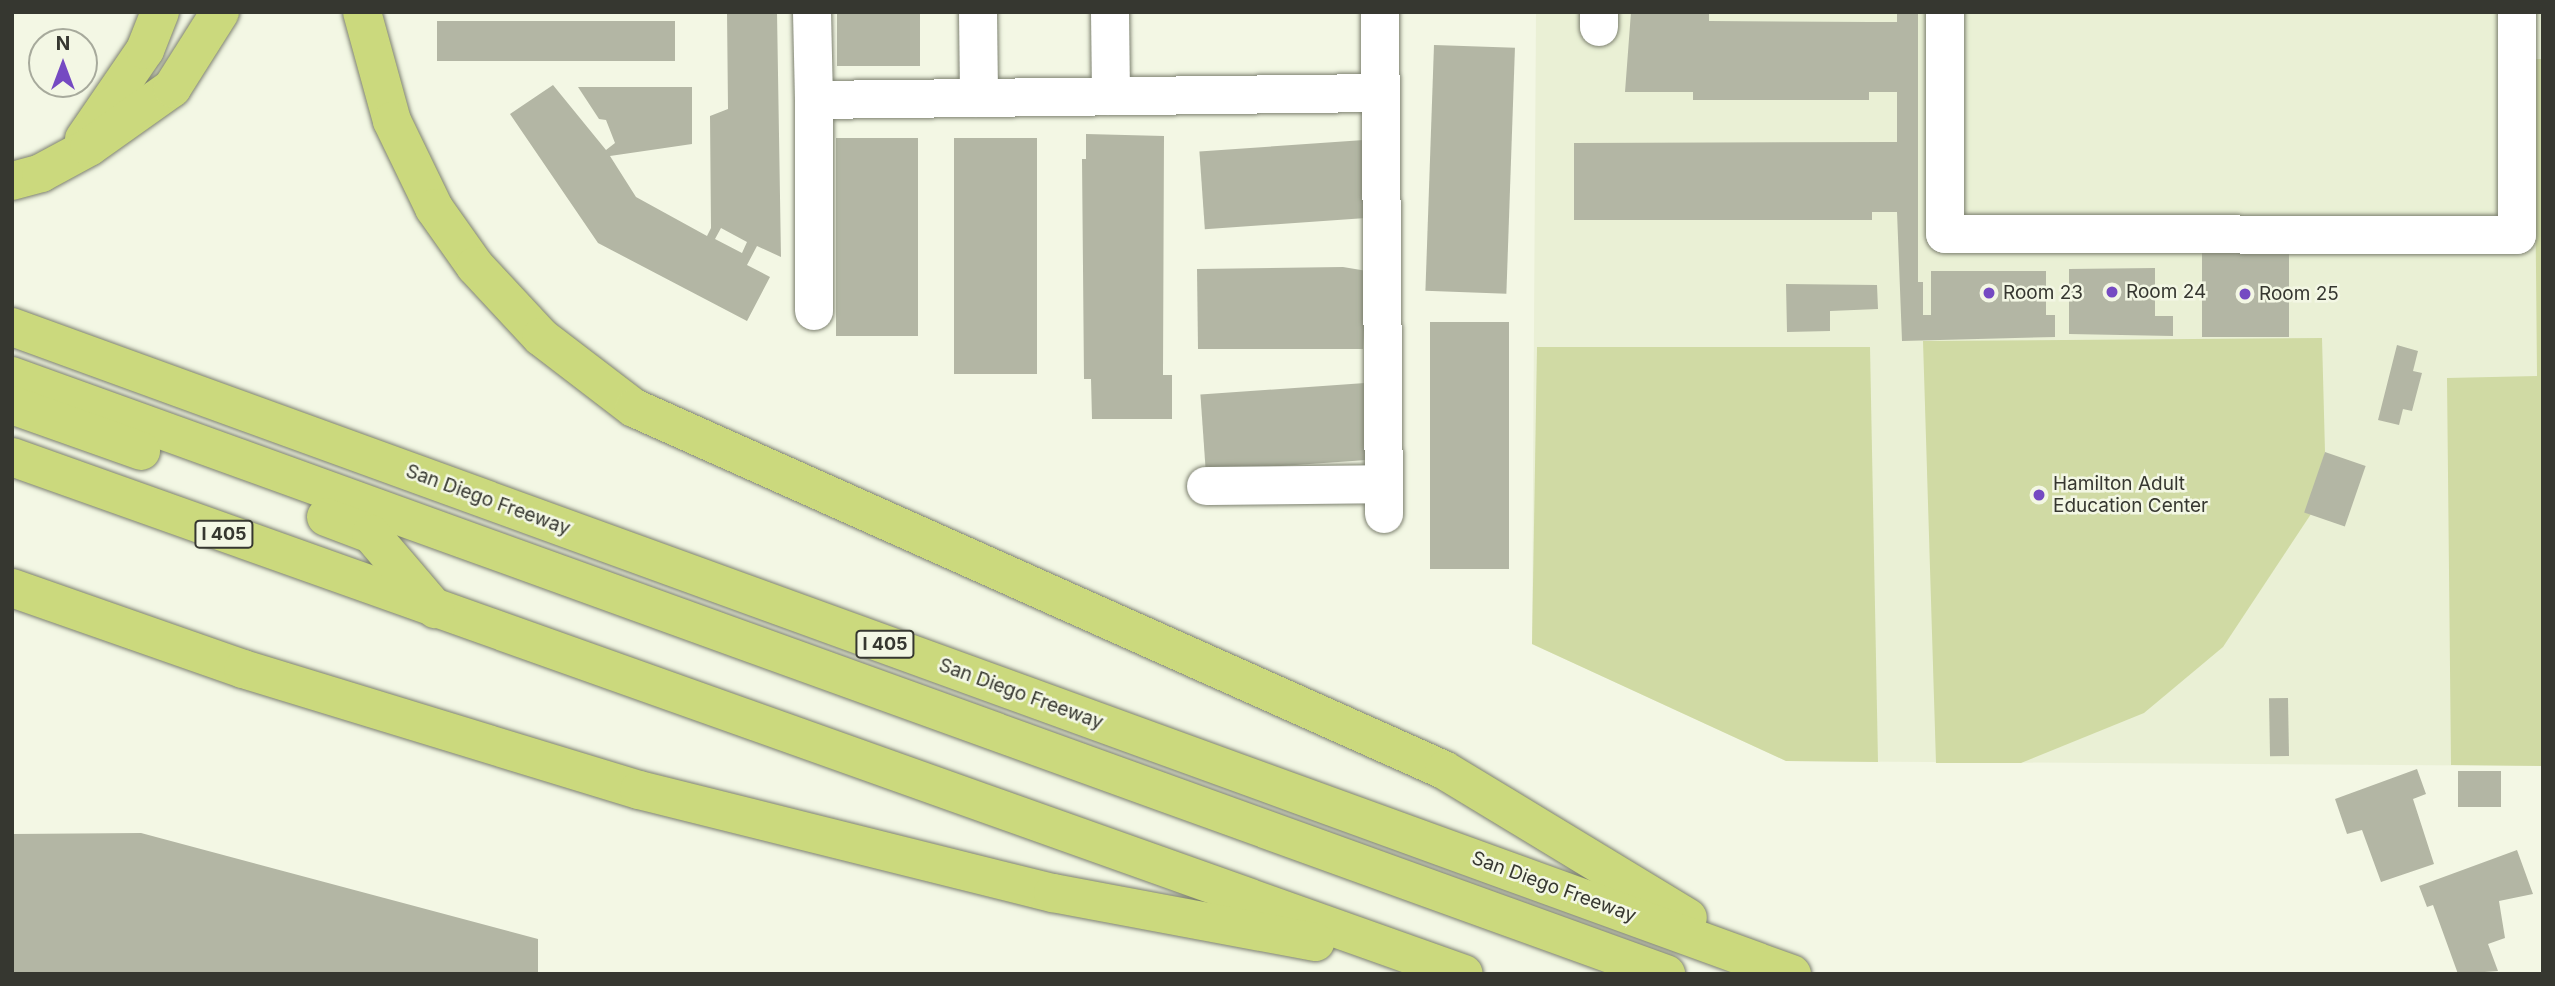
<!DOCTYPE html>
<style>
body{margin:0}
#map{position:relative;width:2555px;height:986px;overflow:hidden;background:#f3f7e4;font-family:Inter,sans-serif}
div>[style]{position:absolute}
.built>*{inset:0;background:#eaf0d5}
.green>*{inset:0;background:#d0daa4}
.building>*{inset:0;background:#b3b6a4;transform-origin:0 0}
.roads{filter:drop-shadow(0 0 2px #7d8170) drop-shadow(0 0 2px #7d8170)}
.minor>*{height:38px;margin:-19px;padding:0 19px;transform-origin:19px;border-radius:19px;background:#fff}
.highway>*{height:38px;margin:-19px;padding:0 19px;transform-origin:19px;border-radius:19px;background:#cbd97d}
.dots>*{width:19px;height:19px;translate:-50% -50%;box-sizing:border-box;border:4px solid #f3f7e4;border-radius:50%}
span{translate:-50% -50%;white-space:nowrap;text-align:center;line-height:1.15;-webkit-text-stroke:5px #f3f7e4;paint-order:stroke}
.shield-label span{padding:2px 5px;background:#f3f7e4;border:2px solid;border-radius:5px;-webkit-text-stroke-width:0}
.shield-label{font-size:18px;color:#363730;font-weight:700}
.poi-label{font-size:19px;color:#363730}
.left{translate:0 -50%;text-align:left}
.street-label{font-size:19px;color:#363730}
.frame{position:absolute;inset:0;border:14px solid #363730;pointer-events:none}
.north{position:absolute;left:28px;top:28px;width:70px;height:70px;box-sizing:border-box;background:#f3f7e4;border:2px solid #a7aa9c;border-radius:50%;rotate:0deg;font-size:19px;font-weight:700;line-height:28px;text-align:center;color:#363730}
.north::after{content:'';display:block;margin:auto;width:24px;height:32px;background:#754ac2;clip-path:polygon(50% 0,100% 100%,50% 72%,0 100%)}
</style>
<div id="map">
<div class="built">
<div style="clip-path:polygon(1536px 12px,2543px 12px,2543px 766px,1786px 761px,1532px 644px)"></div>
</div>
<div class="green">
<div style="clip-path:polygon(2534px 59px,2543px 59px,2543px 766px,2451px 765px,2447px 378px,2537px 376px)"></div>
<div style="clip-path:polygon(2322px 338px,2325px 452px,2311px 514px,2223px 647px,2144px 713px,2021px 763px,1936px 763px,1923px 341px)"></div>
<div style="clip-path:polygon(1537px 347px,1870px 347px,1878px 762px,1786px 761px,1532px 644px)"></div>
</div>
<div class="building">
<div style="clip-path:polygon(evenodd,727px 12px,777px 12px,781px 257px,757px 246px,747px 265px,770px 277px,747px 321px,598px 243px,510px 114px,553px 85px,606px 150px,615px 143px,606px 120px,599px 119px,578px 87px,692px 87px,692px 144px,610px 156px,636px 197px,707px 236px,711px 228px,710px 116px,728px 109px,727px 12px,721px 228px,747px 242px,742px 253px,715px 239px,721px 228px)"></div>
<div style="left:837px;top:12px;width:83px;height:54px"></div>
<div style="clip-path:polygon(1631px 12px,1709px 12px,1709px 21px,1870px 22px,1897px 22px,1897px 12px,1918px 12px,1918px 282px,1923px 282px,1923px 315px,1931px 315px,1931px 271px,2046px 271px,2046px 315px,2055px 315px,2055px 337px,1902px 341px,1897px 212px,1872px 212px,1872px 220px,1574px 220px,1574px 143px,1897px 142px,1897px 92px,1869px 92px,1869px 100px,1693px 100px,1693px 92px,1625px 92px)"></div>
<div style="left:675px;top:21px;width:40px;height:238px;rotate:90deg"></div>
<div style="left:1434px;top:45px;width:81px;height:246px;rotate:2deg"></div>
<div style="clip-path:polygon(1086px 134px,1164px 136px,1163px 375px,1172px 375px,1172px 419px,1092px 419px,1091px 379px,1084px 379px,1082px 159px,1086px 159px)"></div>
<div style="left:836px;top:138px;width:82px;height:198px"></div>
<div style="left:954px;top:138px;width:83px;height:236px"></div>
<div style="left:1364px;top:140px;width:78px;height:165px;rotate:86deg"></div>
<div style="left:2202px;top:251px;width:87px;height:86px"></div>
<div style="clip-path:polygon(1343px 267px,1367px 271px,1363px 349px,1198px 349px,1197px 269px)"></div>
<div style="clip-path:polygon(2155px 268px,2155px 316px,2173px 316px,2173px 336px,2069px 334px,2069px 269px)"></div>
<div style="clip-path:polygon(1786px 284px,1877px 285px,1878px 309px,1830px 311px,1830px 331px,1787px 332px)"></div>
<div style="left:1430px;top:322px;width:79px;height:247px"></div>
<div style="clip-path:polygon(2397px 345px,2418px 351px,2413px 371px,2422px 373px,2412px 411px,2403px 409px,2399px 425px,2378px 420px)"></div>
<div style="left:1365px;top:383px;width:77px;height:165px;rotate:86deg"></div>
<div style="left:2325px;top:452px;width:43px;height:64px;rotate:19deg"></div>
<div style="left:2288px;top:698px;width:58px;height:19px;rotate:89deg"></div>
<div style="clip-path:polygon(2417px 769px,2426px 794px,2413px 799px,2434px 864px,2381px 882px,2362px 830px,2347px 834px,2335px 799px)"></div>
<div style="left:2458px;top:771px;width:43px;height:36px"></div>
<div style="clip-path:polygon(141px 833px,538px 939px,538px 974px,12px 974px,12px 834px)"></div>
<div style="clip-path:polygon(2517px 850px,2533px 894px,2499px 901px,2505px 938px,2488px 944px,2498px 971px,2458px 974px,2433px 905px,2427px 907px,2419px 886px)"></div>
</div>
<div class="roads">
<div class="minor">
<div style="left:812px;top:12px;width:88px;rotate:88.7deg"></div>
<div style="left:814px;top:100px;width:567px;rotate:-0.71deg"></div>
<div style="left:978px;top:12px;width:86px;rotate:89.3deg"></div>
<div style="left:1110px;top:12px;width:84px;rotate:89.3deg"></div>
<div style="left:1380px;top:12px;width:502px;rotate:89.54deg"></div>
<div style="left:1945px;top:12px;width:222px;rotate:90deg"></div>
<div style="left:1945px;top:234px;width:572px;rotate:0.1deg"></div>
<div style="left:2517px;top:235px;width:223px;rotate:-90deg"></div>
<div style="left:1599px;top:27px;width:15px;rotate:-90deg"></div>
<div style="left:814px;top:100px;width:211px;rotate:90deg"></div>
<div style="left:1206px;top:486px;width:178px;rotate:-0.6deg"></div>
</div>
<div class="highway">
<div style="left:362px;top:12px;width:113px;rotate:74.6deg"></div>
<div style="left:392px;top:121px;width:97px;rotate:64.2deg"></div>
<div style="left:434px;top:208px;width:71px;rotate:54.7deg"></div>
<div style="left:475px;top:266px;width:97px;rotate:47.1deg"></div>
<div style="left:541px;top:337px;width:117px;rotate:37.4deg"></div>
<div style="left:634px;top:408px;width:887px;rotate:24.08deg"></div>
<div style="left:1444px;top:770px;width:285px;rotate:31.2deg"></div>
<div style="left:84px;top:139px;width:108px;rotate:-55.6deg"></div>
<div style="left:145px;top:50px;width:41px;rotate:-68.5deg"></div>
<div style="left:12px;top:181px;width:30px;rotate:-15deg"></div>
<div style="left:41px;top:173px;width:55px;rotate:-28.4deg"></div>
<div style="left:89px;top:147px;width:102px;rotate:-35.4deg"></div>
<div style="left:172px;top:88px;width:90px;rotate:-57.7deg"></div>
<div style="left:12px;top:327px;width:1894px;rotate:19.98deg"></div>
<div style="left:12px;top:376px;width:1759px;rotate:19.88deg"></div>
<div style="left:12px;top:405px;width:137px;rotate:19.6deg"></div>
<div style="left:12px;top:457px;width:1541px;rotate:19.6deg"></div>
<div style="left:326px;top:517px;width:48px;rotate:20.7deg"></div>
<div style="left:371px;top:534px;width:99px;rotate:49.5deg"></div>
<div style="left:12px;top:588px;width:245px;rotate:19.3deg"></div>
<div style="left:243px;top:669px;width:414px;rotate:17deg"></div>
<div style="left:639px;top:790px;width:427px;rotate:14deg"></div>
<div style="left:1053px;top:893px;width:267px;rotate:10.6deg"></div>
</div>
</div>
<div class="dots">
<div style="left:2112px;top:292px;background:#754ac2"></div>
<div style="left:1989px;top:293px;background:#754ac2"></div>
<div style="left:2245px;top:294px;background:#754ac2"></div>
<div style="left:2039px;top:495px;background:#754ac2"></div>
</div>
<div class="shield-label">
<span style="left:224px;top:534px">I 405</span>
<span style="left:885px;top:644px">I 405</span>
</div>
<div class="poi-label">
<span class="left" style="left:2126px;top:292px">Room 24</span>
<span class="left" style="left:2003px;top:293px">Room 23</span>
<span class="left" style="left:2259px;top:294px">Room 25</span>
<span class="left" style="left:2053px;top:495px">Hamilton Adult<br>Education Center</span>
</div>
<div class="street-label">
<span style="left:488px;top:500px;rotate:20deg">San Diego Freeway</span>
<span style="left:1021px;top:694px;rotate:20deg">San Diego Freeway</span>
<span style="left:1554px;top:887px;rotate:20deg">San Diego Freeway</span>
</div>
<div class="frame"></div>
<div class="north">N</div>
</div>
